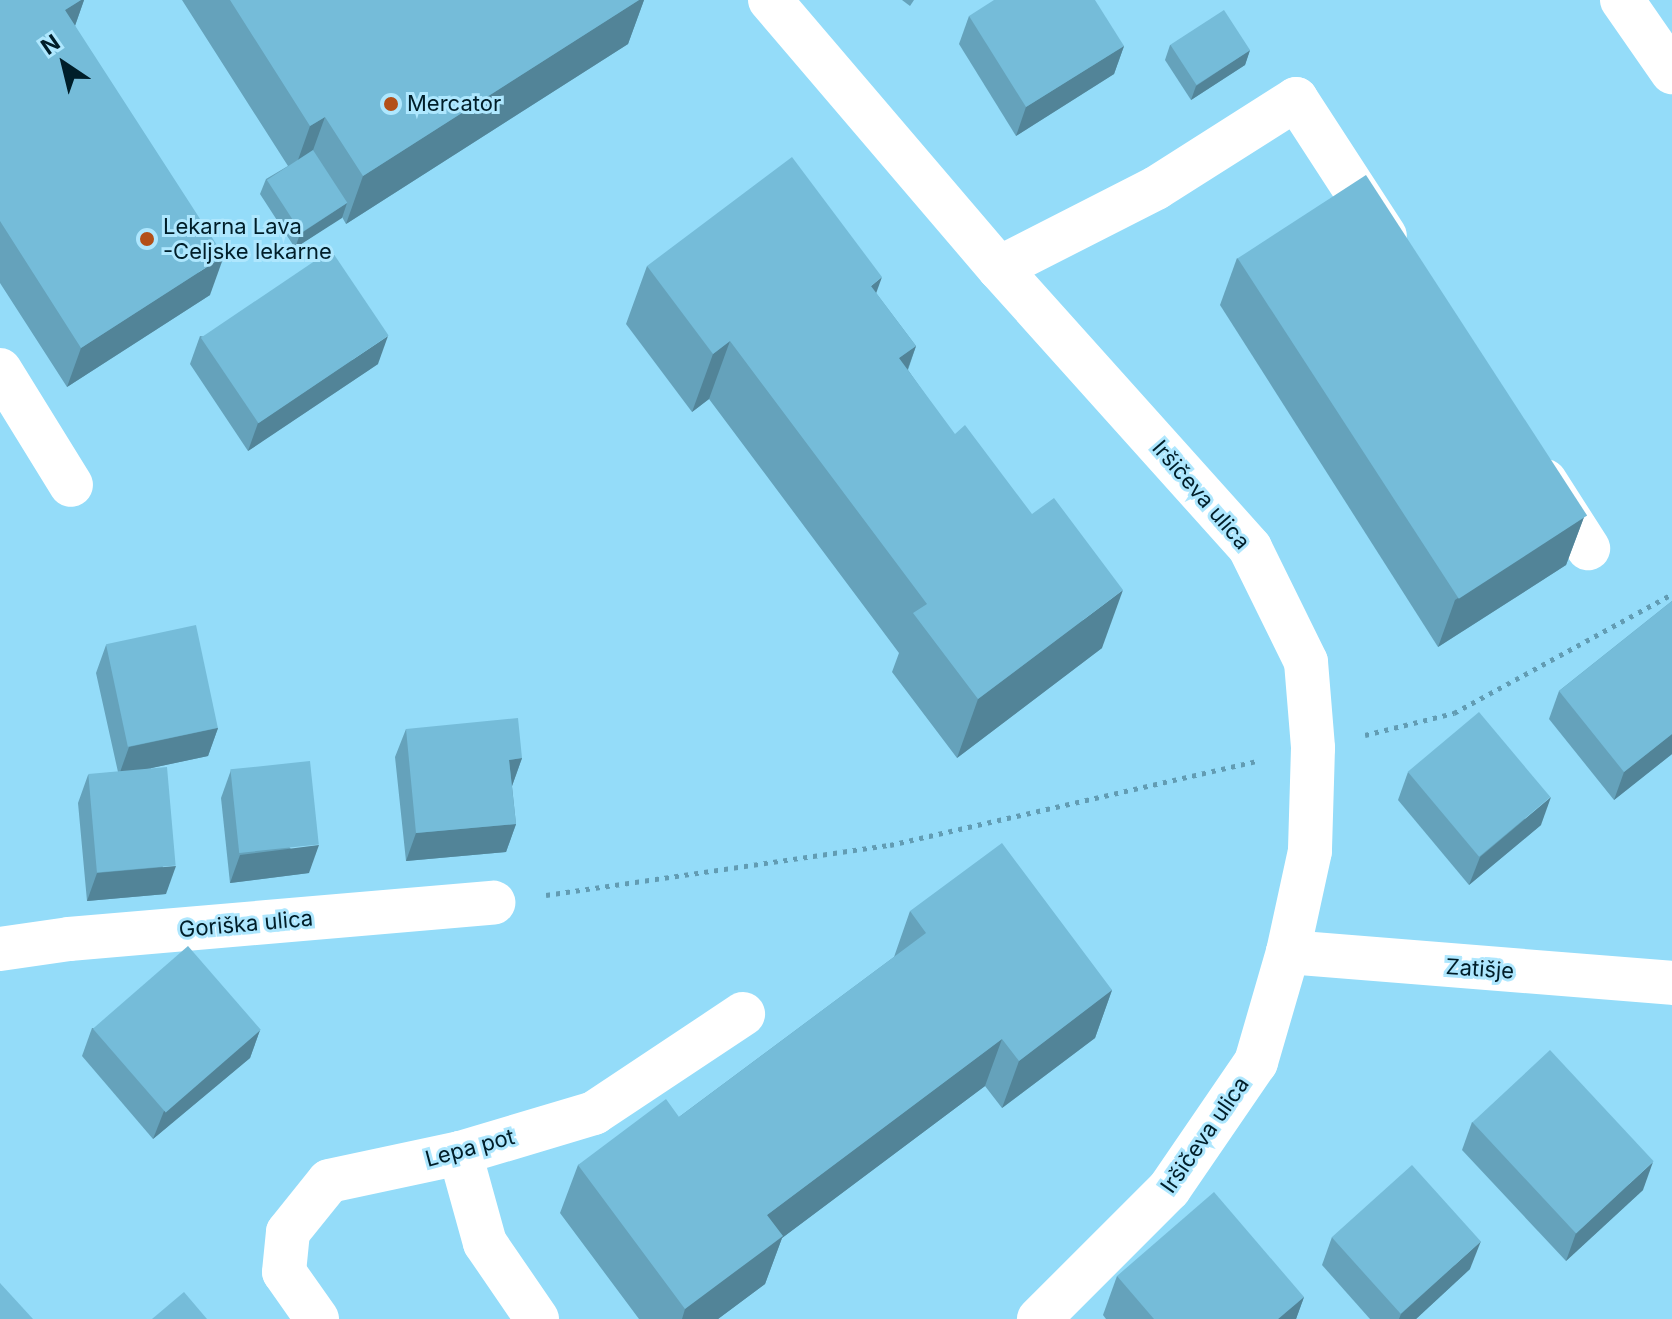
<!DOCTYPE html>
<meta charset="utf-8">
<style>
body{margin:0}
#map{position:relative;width:1672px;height:1319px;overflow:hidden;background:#94dcf9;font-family:Inter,sans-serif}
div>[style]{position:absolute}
.path>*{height:5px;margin-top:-2.5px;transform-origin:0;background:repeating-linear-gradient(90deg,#629cb3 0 4px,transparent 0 10px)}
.minor>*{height:44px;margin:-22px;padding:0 22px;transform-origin:22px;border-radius:22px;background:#fff}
.wall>*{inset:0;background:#65a2bb}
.shaded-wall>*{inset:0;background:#528498}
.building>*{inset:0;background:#75bcd9;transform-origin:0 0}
.dots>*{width:22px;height:22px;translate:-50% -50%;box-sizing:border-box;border:4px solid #aee7fe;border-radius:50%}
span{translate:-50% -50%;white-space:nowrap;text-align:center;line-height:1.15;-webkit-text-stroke:6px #aee7fe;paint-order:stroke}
.poi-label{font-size:22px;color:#001e29}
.left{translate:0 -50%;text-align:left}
.street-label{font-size:22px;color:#001e29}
.north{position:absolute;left:24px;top:24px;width:80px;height:80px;-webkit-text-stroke:6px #aee7fe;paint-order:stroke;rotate:325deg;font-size:22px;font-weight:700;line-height:32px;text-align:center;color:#001e29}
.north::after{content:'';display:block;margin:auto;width:28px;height:36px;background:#001e29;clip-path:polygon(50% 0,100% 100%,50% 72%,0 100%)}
</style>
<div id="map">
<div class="path">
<div style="left:1365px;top:735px;width:92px;rotate:-13.9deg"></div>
<div style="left:1454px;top:713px;width:248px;rotate:-28.6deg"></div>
<div style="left:546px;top:895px;width:348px;rotate:-8.3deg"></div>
<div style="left:890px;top:845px;width:377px;rotate:-12.9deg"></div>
</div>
<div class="minor">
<div style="left:770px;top:0;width:353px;rotate:49.5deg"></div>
<div style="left:999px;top:268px;width:376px;rotate:48.1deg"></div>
<div style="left:1250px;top:548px;width:127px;rotate:63.8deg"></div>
<div style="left:1306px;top:662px;width:86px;rotate:85.3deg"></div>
<div style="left:1313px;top:748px;width:103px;rotate:91.7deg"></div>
<div style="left:1310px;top:851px;width:103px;rotate:102.3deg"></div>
<div style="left:1288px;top:952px;width:115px;rotate:106.2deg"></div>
<div style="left:1256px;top:1062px;width:154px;rotate:124.4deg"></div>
<div style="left:1169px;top:1189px;width:184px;rotate:135deg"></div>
<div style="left:1622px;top:0;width:88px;rotate:55.2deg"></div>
<div style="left:999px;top:268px;width:176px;rotate:-27deg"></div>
<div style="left:1156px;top:188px;width:166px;rotate:-32.4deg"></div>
<div style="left:1296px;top:99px;width:163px;rotate:57deg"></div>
<div style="left:0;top:370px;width:135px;rotate:58.3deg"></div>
<div style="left:1545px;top:481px;width:80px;rotate:57.3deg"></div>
<div style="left:0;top:949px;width:70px;rotate:-8.2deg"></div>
<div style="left:69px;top:939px;width:426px;rotate:-4.9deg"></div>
<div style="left:1288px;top:952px;width:385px;rotate:4.6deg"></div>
<div style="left:460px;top:1153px;width:93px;rotate:74.5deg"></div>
<div style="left:485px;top:1243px;width:92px;rotate:55.6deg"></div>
<div style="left:317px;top:1319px;width:57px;rotate:-125.1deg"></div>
<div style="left:284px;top:1272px;width:40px;rotate:-84.3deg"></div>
<div style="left:288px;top:1232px;width:65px;rotate:-51.2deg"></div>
<div style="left:329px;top:1181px;width:134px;rotate:-12.1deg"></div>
<div style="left:460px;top:1153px;width:140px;rotate:-16.6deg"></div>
<div style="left:594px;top:1113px;width:179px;rotate:-33.6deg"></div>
</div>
<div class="wall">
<div style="clip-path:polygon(0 0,84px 0,75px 26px,210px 295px,67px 387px,0 283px)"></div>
<div style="clip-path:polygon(182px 0,644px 0,628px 44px,346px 224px,342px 217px,295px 248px,260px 194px,266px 179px,288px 166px)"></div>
<div style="clip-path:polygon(902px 0,914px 0,910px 6px)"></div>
<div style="clip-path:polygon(969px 16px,1124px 46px,1114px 74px,1016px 136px,959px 44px)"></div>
<div style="clip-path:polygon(1170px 45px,1250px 50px,1245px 65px,1191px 100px,1165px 60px)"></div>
<div style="clip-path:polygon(1237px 258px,1584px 517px,1566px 565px,1438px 647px,1220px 305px)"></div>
<div style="clip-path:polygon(647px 266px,876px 293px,916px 346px,908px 370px,1102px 648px,957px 758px,892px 672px,899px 653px,709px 399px,692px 412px,626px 324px)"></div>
<div style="clip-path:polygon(200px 336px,378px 364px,248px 451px,190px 364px)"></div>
<div style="clip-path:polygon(1672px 601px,1672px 754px,1614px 800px,1549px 719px,1559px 691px)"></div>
<div style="clip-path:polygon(106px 645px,218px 728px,208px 756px,151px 768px,166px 894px,87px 901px,78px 803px,88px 775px,118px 772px,96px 673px)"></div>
<div style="clip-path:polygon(406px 729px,522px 758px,512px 786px,516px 824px,506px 852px,406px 861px,395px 757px)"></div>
<div style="clip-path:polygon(231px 770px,309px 873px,230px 883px,221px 798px)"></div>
<div style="clip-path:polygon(1408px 772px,1541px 825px,1469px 885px,1398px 800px)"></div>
<div style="clip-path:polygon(910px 911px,1112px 990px,1095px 1038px,1002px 1108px,985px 1086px,782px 1238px,765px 1284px,718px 1319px,639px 1319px,560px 1213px,578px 1165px,679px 1117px,894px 957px)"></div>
<div style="clip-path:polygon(92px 1028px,260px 1030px,250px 1058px,153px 1139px,82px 1056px)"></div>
<div style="clip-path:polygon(1472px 1122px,1643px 1190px,1566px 1261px,1462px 1150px)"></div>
<div style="clip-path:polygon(1332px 1237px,1470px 1269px,1416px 1319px,1370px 1319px,1322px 1265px)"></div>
<div style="clip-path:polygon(1117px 1276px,1304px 1297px,1296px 1319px,1106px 1319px,1103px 1315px)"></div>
</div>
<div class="shaded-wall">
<div style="clip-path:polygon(81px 0,84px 0,71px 37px,65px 10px)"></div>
<div style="clip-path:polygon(639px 0,644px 0,628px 44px,346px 224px,363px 176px)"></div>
<div style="clip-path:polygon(1124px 46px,1114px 74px,1016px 136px,1026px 107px)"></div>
<div style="clip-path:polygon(1250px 50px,1245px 65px,1191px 100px,1196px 86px)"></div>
<div style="clip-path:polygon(325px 117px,308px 164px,293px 174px,310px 126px)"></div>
<div style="clip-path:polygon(347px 203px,342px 218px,295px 248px,300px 234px)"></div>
<div style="clip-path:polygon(224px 256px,210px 295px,67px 387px,81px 348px)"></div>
<div style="clip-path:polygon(882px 277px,861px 335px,871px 286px)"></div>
<div style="clip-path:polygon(388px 336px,378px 364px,248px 451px,258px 423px)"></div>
<div style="clip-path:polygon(730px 341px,709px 399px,692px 412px,713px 354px)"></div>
<div style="clip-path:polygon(916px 346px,895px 404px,899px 358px)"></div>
<div style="clip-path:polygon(1584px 517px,1566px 565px,1438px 647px,1455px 600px)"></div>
<div style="clip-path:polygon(1123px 590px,1102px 648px,957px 758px,978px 699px)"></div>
<div style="clip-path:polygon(218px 728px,208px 756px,119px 775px,129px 747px)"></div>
<div style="clip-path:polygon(1672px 734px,1672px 754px,1614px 800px,1624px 772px)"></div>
<div style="clip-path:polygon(522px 758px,512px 786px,509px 760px)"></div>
<div style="clip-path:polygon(1551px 797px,1541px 825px,1469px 885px,1480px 857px)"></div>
<div style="clip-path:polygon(516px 824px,506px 852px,406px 861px,416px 833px)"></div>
<div style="clip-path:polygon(319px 845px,309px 873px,230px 883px,240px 855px)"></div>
<div style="clip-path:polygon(176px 866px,166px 894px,87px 901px,97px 873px)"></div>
<div style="clip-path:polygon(1112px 990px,1095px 1038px,1002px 1108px,1019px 1061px)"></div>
<div style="clip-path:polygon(260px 1030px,250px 1058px,153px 1139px,164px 1111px)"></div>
<div style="clip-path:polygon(1002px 1039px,985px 1086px,782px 1238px,765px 1284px,718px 1319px,682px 1319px,685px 1309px,767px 1215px)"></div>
<div style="clip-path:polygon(1653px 1162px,1643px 1190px,1566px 1261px,1576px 1233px)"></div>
<div style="clip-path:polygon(1481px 1241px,1470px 1269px,1416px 1319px,1399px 1319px,1401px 1314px)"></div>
<div style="clip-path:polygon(1304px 1297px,1296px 1319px,1278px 1319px)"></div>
</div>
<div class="building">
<div style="clip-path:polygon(0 0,81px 0,65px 10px,224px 256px,81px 348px,0 221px)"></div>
<div style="clip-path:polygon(230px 0,639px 0,363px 176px,325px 117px,310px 126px)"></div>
<div style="clip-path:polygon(994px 0,1095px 0,1124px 46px,1026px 107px,969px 16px)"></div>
<div style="left:1224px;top:10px;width:48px;height:64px;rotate:57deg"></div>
<div style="left:313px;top:150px;width:63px;height:55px;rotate:57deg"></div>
<div style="clip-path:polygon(792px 157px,882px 277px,871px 286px,916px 346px,899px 358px,955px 434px,965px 425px,1032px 514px,1054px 498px,1123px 590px,978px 699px,913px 613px,927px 604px,730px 341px,713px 354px,647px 266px)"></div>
<div style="left:1366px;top:175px;width:406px;height:153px;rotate:57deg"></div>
<div style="left:331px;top:250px;width:103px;height:157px;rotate:56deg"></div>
<div style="clip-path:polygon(1672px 601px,1672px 734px,1624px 772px,1559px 691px)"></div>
<div style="left:196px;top:625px;width:105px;height:92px;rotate:78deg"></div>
<div style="left:1479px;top:712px;width:111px;height:93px;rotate:50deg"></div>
<div style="clip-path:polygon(518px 718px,522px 758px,509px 760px,516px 824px,416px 833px,406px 729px)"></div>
<div style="left:310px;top:761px;width:84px;height:80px;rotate:84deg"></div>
<div style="left:167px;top:767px;width:99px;height:79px;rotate:85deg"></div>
<div style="clip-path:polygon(1002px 843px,1112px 990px,1019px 1061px,1002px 1039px,767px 1215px,783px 1236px,685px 1309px,578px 1165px,666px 1099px,679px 1117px,926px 933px,910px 911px)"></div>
<div style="left:188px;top:946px;width:111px;height:126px;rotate:49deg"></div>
<div style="left:1550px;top:1050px;width:152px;height:106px;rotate:47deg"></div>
<div style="left:1412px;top:1165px;width:103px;height:108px;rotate:48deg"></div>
<div style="clip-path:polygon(1214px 1192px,1304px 1297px,1278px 1319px,1154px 1319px,1117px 1276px)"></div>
<div style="clip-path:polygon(0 1283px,33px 1319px,0 1319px)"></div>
<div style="clip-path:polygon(184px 1292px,207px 1319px,152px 1319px)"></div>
</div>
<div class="dots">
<div style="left:391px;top:104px;background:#b35019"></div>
<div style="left:147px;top:239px;background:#b35019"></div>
</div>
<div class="poi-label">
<span class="left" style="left:407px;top:104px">Mercator</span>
<span class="left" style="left:163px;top:239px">Lekarna Lava<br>-Celjske lekarne</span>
</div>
<div class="street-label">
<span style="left:1201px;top:495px;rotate:49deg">Iršičeva ulica</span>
<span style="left:246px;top:924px;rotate:-5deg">Goriška ulica</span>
<span style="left:1480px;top:969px;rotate:4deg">Zatišje</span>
<span style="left:1205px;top:1135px;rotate:-55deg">Iršičeva ulica</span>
<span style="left:470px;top:1148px;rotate:-15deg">Lepa pot</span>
</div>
<div class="north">N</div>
</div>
